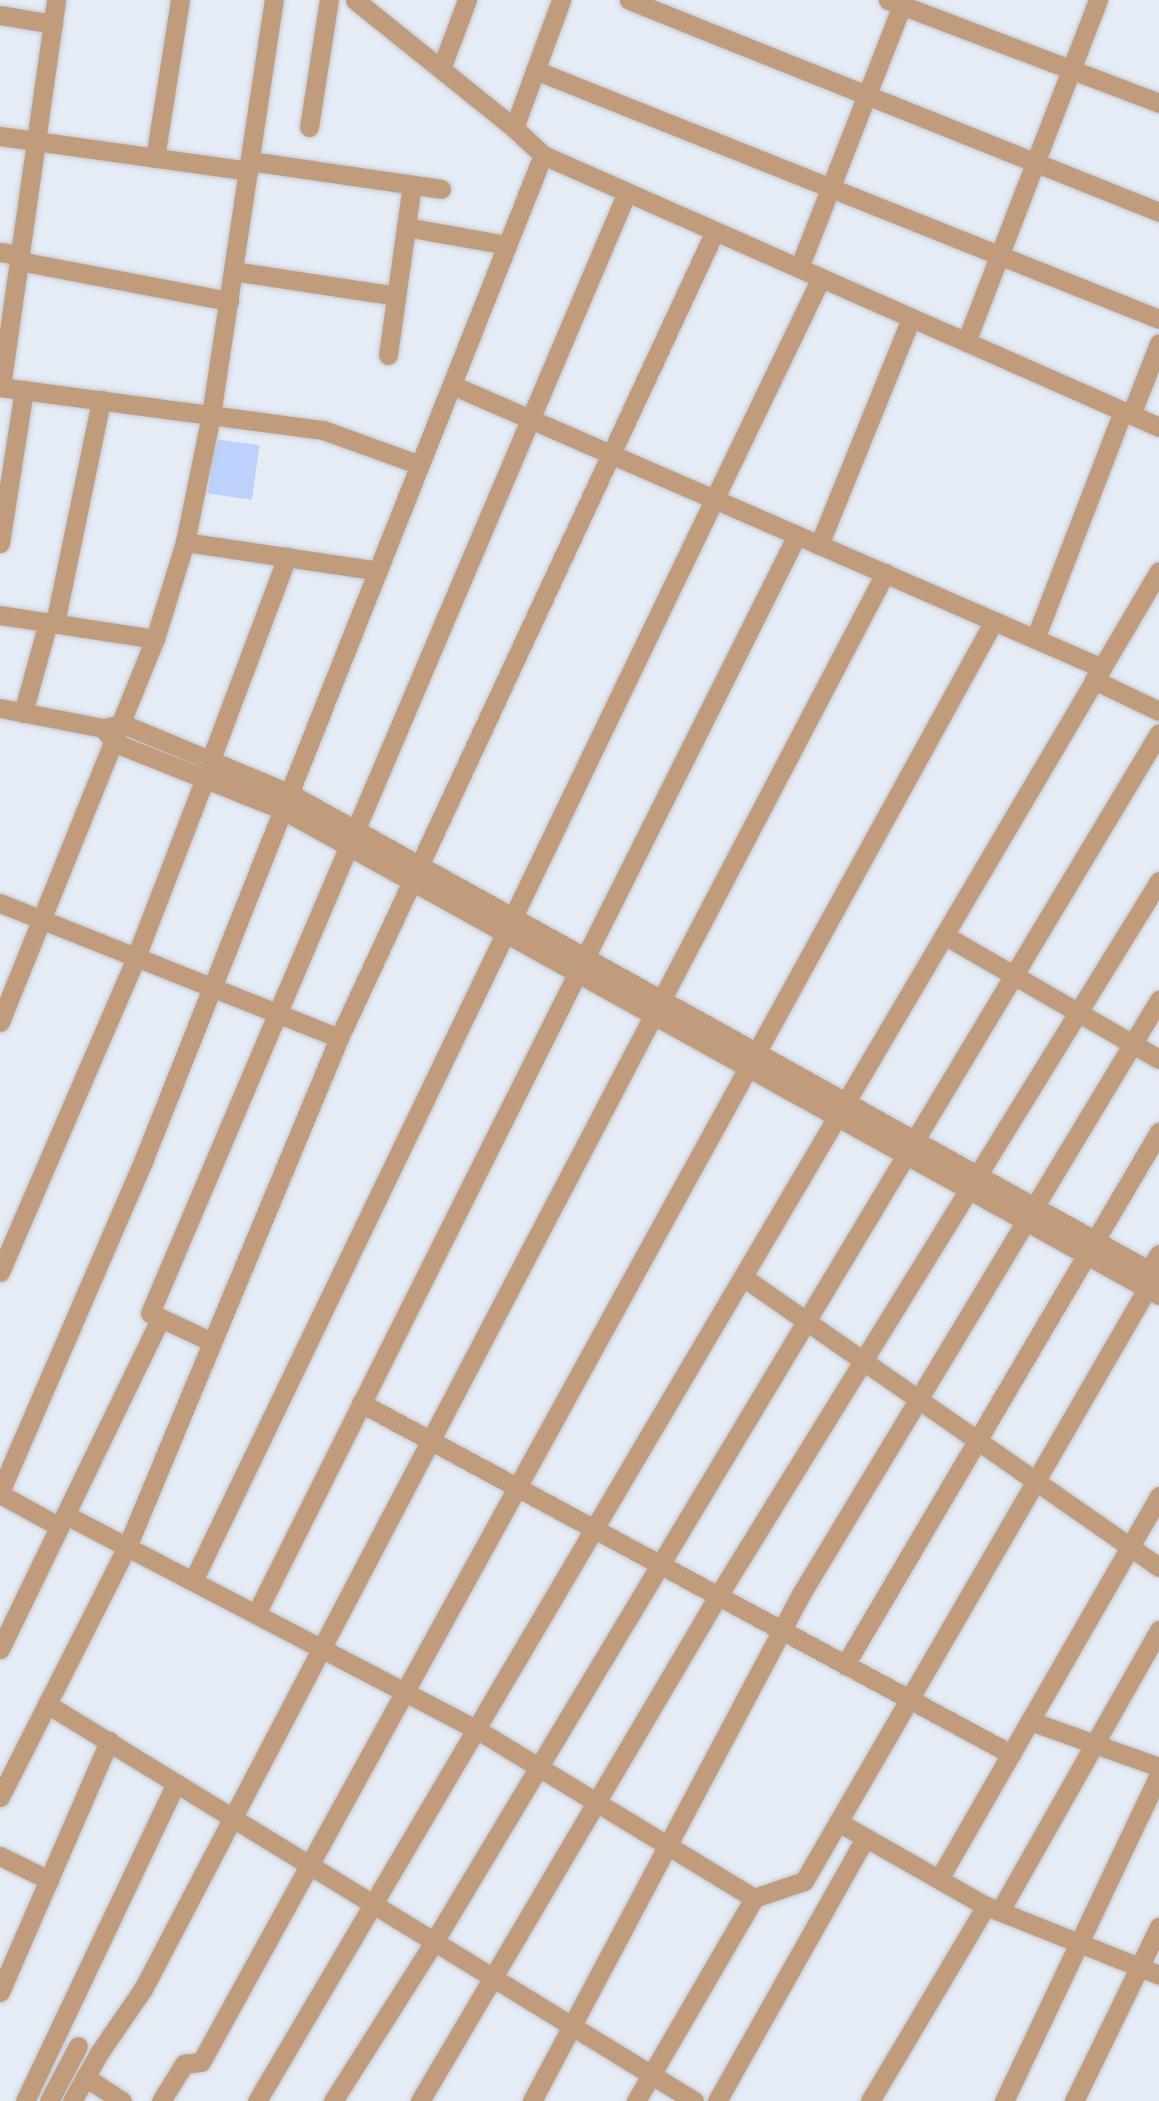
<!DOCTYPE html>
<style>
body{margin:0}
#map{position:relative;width:1159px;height:2101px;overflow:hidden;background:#e6ecf6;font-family:"Public Sans",sans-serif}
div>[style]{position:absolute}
.building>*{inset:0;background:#bcd1fc;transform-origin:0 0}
.roads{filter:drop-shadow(0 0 2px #c4c9d2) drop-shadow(0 0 2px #c4c9d2)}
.minor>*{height:19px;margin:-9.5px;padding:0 9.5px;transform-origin:9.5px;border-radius:9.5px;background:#c19c7c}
.tertiary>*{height:19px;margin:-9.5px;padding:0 9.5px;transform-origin:9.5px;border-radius:9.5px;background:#c19c7c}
span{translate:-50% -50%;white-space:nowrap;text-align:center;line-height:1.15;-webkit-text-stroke:7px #f7f9fd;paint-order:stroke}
</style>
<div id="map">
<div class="building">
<div style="left:215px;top:439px;width:45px;height:55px;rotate:8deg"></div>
</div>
<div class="roads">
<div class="minor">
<div style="left:355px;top:0;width:204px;rotate:38.8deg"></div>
<div style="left:514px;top:128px;width:40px;rotate:43deg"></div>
<div style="left:543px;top:155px;width:673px;rotate:23.82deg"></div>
<div style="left:629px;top:0;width:571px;rotate:21.8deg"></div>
<div style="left:888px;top:0;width:290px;rotate:20.8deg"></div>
<div style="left:0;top:15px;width:54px;rotate:9.6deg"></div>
<div style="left:441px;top:69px;width:74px;rotate:-69.4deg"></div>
<div style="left:535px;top:70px;width:672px;rotate:21.75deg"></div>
<div style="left:309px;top:127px;width:129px;rotate:-81.1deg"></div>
<div style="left:514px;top:128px;width:136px;rotate:-69.8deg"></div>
<div style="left:0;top:136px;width:251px;rotate:8deg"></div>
<div style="left:155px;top:158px;width:160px;rotate:-81deg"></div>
<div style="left:250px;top:161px;width:193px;rotate:8.3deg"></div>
<div style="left:406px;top:227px;width:103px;rotate:10.1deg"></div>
<div style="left:0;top:252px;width:20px;rotate:9deg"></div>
<div style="left:19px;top:261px;width:214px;rotate:10.8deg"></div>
<div style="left:799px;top:268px;width:288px;rotate:-68.6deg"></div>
<div style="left:233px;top:271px;width:165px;rotate:8.7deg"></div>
<div style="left:966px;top:342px;width:367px;rotate:-68.9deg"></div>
<div style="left:388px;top:355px;width:172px;rotate:-82deg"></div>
<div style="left:452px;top:385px;width:709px;rotate:23.53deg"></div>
<div style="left:0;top:387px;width:326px;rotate:7.6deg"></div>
<div style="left:323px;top:430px;width:103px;rotate:19.8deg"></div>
<div style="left:1px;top:387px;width:391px;rotate:-81.9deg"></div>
<div style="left:1131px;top:415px;width:77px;rotate:-68.7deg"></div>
<div style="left:185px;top:542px;width:195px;rotate:8.5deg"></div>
<div style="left:0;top:543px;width:155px;rotate:-81.1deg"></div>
<div style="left:819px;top:545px;width:245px;rotate:-67.9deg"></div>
<div style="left:0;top:615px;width:157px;rotate:8.8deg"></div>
<div style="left:55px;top:623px;width:228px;rotate:-78.3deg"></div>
<div style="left:1035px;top:639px;width:244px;rotate:-68.9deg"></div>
<div style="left:1094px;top:680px;width:72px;rotate:25.5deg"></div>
<div style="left:23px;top:713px;width:94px;rotate:-74.6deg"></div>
<div style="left:211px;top:759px;width:216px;rotate:-69.4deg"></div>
<div style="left:0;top:903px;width:365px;rotate:21.7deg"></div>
<div style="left:944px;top:935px;width:248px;rotate:30deg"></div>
<div style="left:1149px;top:1270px;width:19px;rotate:-58deg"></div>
<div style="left:0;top:1272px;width:343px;rotate:-66.6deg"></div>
<div style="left:136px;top:957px;width:192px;rotate:-68.9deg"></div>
<div style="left:743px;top:1277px;width:507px;rotate:34.88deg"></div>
<div style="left:212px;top:1342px;width:68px;rotate:-154.9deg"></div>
<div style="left:150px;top:1313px;width:1218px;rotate:-66.95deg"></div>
<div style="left:361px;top:1403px;width:739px;rotate:28.37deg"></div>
<div style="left:0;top:1492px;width:363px;rotate:-66.6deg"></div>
<div style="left:144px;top:1159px;width:1080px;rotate:-68.33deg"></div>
<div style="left:0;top:1494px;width:68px;rotate:28.8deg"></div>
<div style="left:66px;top:1515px;width:462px;rotate:27.6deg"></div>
<div style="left:476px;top:1729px;width:325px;rotate:31.3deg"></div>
<div style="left:193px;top:1581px;width:1446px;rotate:-64.27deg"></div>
<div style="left:256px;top:1614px;width:1207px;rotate:-63.37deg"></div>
<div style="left:0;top:1649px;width:368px;rotate:-64.1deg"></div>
<div style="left:845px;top:1665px;width:619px;rotate:-59.5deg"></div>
<div style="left:47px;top:1704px;width:759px;rotate:31.53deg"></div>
<div style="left:1030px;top:1721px;width:137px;rotate:19.6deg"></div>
<div style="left:0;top:1797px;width:280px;rotate:-63.1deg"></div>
<div style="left:127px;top:1547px;width:551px;rotate:-67.39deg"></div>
<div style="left:339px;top:1038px;width:890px;rotate:-65.02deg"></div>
<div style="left:838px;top:1822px;width:170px;rotate:29.6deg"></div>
<div style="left:986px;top:1906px;width:186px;rotate:21.7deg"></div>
<div style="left:0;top:1856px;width:55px;rotate:26.1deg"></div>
<div style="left:939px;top:1879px;width:442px;rotate:-60.1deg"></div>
<div style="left:1000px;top:1911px;width:323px;rotate:-60.5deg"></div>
<div style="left:0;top:1992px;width:274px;rotate:-66.5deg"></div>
<div style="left:85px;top:2077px;width:44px;rotate:33deg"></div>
<div style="left:25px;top:2101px;width:352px;rotate:-64.6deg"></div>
<div style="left:49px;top:2101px;width:62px;rotate:-62.2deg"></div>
<div style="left:72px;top:2101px;width:55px;rotate:-60.6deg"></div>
<div style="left:99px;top:2053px;width:78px;rotate:-55.5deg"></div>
<div style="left:143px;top:1989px;width:1599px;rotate:-62.34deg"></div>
<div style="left:161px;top:2101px;width:44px;rotate:-58.1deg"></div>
<div style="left:184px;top:2064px;width:17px;rotate:-7deg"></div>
<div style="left:201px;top:2062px;width:1645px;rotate:-61.18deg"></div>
<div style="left:257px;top:2101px;width:432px;rotate:-59.5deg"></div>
<div style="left:333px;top:2101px;width:191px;rotate:-57.6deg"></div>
<div style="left:435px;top:1940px;width:1407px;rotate:-59.04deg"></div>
<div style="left:420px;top:2101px;width:586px;rotate:-59.46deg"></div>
<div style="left:718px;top:1596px;width:840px;rotate:-58.33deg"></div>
<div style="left:532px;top:2101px;width:574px;rotate:-62.05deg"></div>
<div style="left:801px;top:1594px;width:694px;rotate:-58.92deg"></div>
<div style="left:636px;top:2101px;width:235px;rotate:-59.8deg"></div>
<div style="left:754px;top:1898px;width:53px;rotate:-18.8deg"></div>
<div style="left:804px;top:1881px;width:700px;rotate:-59.92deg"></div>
<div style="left:717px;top:2101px;width:302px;rotate:-60.6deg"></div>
<div style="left:870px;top:2101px;width:227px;rotate:-59.3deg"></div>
<div style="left:1004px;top:2101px;width:361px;rotate:-64.6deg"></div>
<div style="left:1074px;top:2101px;width:194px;rotate:-64deg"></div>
</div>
<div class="tertiary">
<div style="left:0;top:708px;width:105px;rotate:11deg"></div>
<div style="left:103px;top:728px;width:20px;rotate:-11deg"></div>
<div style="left:123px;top:724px;width:180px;rotate:22.6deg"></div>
<div style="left:289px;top:793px;width:995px;rotate:29.04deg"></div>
<div style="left:103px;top:728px;width:19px;rotate:51deg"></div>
<div style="left:115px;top:743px;width:181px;rotate:21.7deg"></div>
<div style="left:283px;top:810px;width:1001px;rotate:28.97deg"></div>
<div style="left:0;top:1022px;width:413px;rotate:-68deg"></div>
<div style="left:155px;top:639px;width:102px;rotate:-72.8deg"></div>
<div style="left:185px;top:542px;width:130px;rotate:-78.4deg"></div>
<div style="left:211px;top:415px;width:420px;rotate:-81.4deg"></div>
<div style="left:476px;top:1729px;width:1344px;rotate:-59.47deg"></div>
</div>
</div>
</div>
